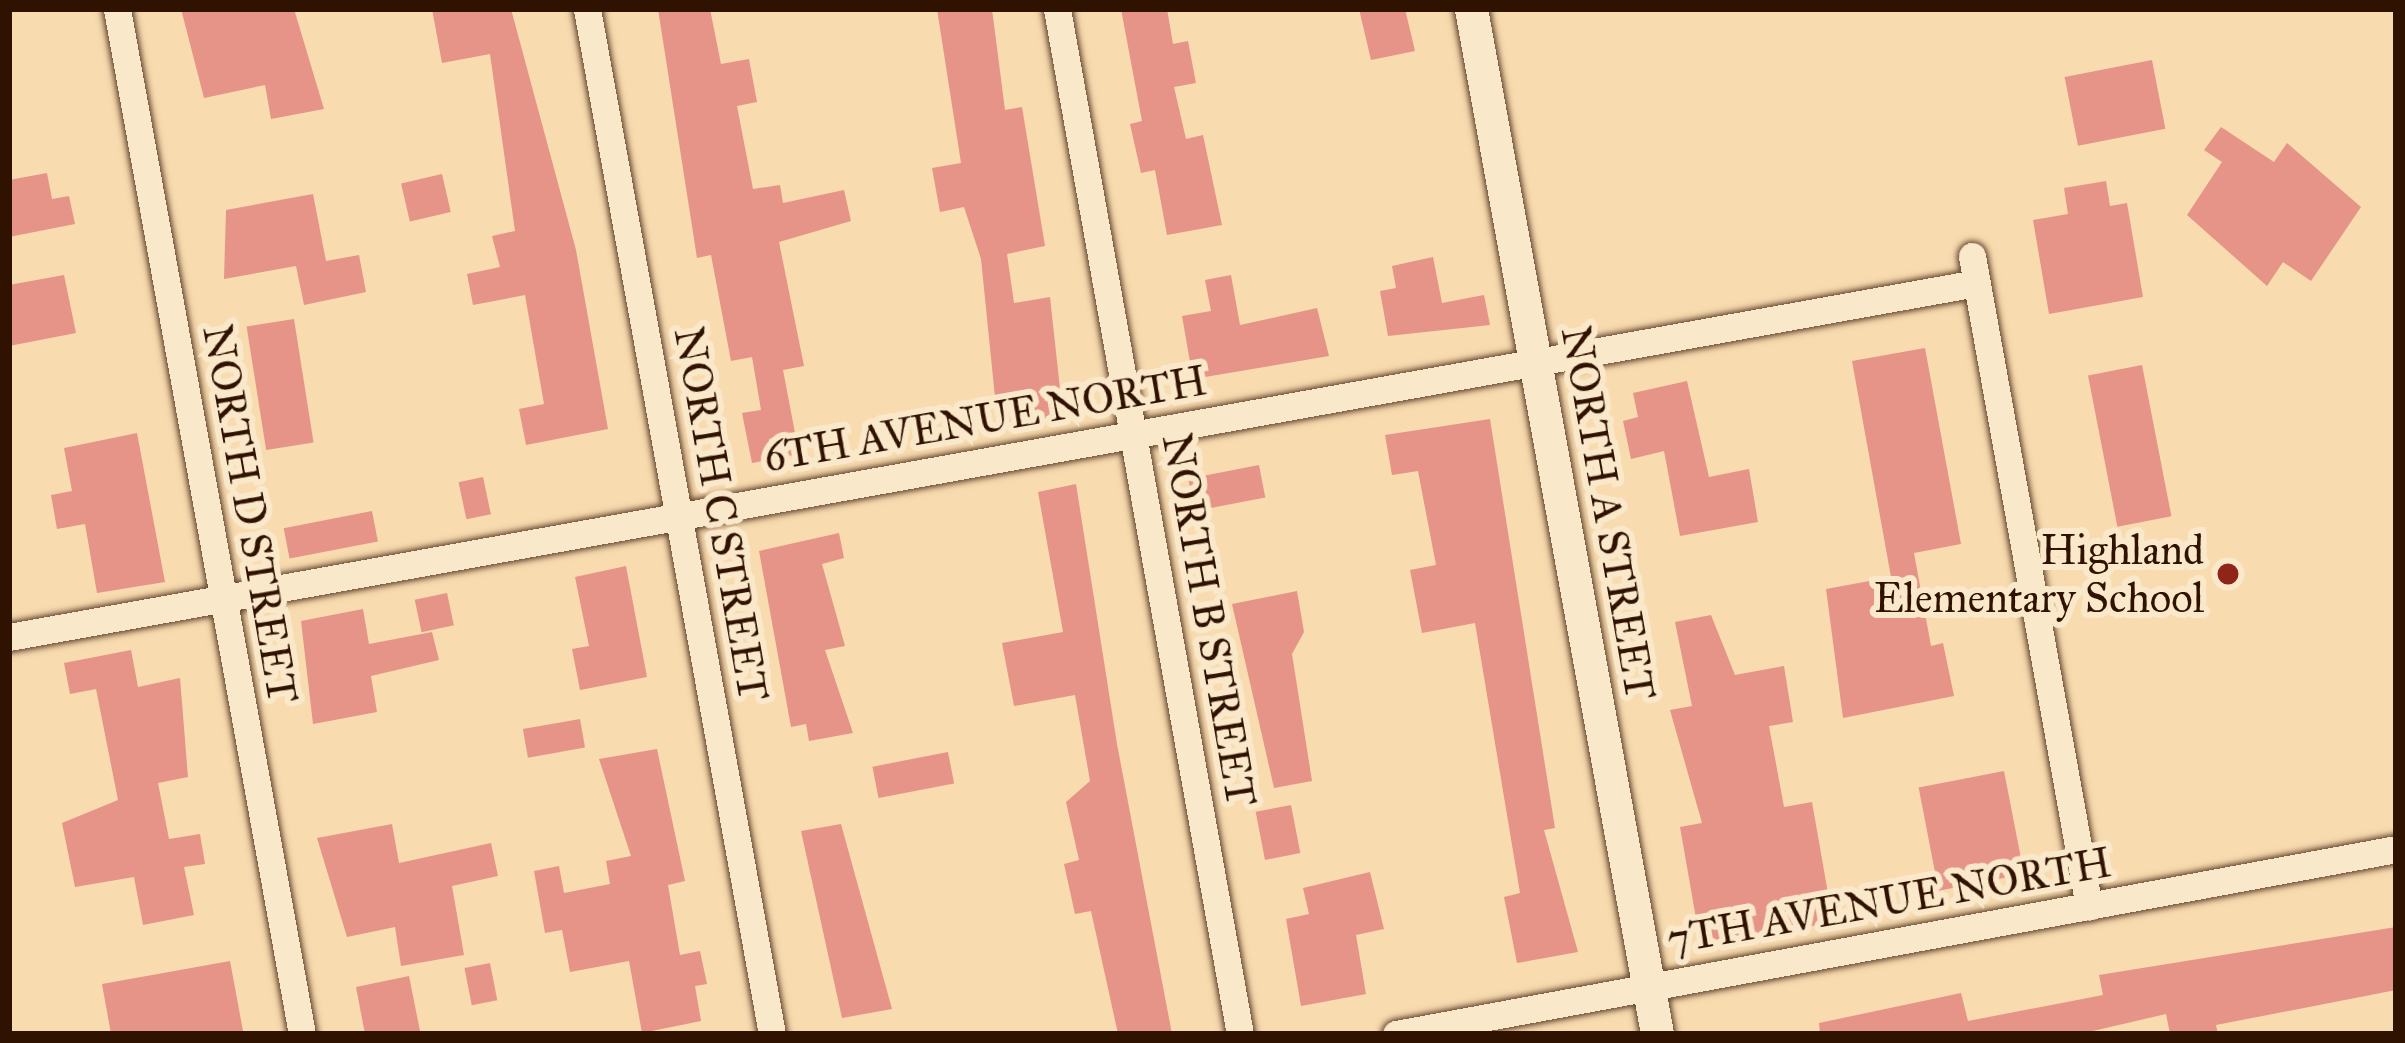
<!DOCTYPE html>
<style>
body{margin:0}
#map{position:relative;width:2405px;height:1043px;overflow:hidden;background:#f8dbaf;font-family:"IM FELL Great Primer",serif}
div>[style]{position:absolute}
.building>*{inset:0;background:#e69487;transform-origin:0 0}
.roads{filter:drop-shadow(0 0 3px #62442c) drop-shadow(0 0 3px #62442c)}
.minor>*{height:27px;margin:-13.5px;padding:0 13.5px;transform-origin:13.5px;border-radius:13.5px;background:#fae8cb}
.tertiary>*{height:33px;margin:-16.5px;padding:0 16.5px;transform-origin:16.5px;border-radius:16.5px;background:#fae8cb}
.dots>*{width:33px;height:33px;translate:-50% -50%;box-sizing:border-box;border:6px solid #fae8cb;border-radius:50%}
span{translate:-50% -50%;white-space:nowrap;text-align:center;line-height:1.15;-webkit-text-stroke:12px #fae8cb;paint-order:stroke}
.street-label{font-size:42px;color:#301200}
.poi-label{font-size:42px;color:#301200}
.right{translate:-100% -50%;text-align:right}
.frame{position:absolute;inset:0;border:12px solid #301200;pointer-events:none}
</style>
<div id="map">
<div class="building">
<div style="clip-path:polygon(181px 9px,294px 9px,324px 109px,271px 119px,265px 85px,204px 98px)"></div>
<div style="clip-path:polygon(432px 9px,511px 9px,576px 250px,608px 429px,526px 445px,519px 409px,544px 404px,525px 295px,473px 305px,467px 274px,500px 267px,492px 236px,515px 231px,490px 54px,442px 63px)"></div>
<div style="clip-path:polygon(658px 9px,710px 9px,721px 64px,749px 59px,757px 102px,737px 106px,753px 189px,780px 185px,783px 203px,844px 190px,851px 221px,779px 242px,804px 366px,783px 370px,799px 454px,752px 463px,742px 413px,761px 410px,752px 357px,731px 361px,711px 255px,697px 258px)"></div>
<div style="clip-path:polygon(937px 9px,992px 9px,1005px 110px,1022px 107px,1045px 246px,1007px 254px,1014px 303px,1050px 297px,1063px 416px,998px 427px,981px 259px,964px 207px,940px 212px,932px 168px,961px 163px)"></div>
<div style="clip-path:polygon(1121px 9px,1167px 9px,1173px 44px,1188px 41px,1196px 83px,1174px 87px,1186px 139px,1203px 135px,1222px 225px,1167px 235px,1155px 170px,1141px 173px,1130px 124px,1142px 121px)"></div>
<div style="clip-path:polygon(1359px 9px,1405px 9px,1415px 51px,1371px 60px)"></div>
<div style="left:2152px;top:60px;width:70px;height:89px;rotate:79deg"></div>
<div style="clip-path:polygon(2221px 127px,2274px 162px,2287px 143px,2361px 207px,2311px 281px,2283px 262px,2267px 286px,2187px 215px,2222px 162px,2204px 150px)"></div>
<div style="clip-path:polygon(47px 173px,52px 199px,69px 196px,75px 224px,9px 237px,9px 180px)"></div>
<div style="left:442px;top:174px;width:39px;height:42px;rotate:77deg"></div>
<div style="clip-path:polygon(2106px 181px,2110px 206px,2127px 203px,2143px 297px,2049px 314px,2033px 220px,2068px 214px,2064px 188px)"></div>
<div style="clip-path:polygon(313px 194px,326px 261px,359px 255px,366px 292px,304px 305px,296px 266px,224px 279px,226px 210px)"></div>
<div style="clip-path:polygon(1433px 257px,1442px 303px,1484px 295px,1490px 325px,1388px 336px,1380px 291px,1396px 288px,1392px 266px)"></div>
<div style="clip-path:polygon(64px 275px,76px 333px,9px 346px,9px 285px)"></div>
<div style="clip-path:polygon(1231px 275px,1240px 325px,1317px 308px,1329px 356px,1193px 379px,1182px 316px,1211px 311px,1205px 280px)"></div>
<div style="left:294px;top:319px;width:125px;height:48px;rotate:81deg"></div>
<div style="clip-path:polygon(1925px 348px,1961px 544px,1914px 553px,1931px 646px,1943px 643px,1954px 696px,1843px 718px,1826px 589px,1891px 577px,1852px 361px)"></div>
<div style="left:2142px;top:365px;width:154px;height:55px;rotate:79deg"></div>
<div style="clip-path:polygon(1687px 381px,1709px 477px,1749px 469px,1758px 522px,1680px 536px,1664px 451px,1631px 459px,1623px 421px,1638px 417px,1633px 393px)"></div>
<div style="clip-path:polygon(1490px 419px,1555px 828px,1544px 830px,1578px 952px,1517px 963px,1504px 897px,1520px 893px,1475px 623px,1422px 633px,1410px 570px,1436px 565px,1418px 471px,1392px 475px,1385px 435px)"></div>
<div style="clip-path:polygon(137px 433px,165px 582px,97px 593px,85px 524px,57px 529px,51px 495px,72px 491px,64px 448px)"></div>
<div style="left:1259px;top:465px;width:33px;height:72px;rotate:79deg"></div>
<div style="left:483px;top:477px;width:38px;height:25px;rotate:78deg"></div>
<div style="clip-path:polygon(1076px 484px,1117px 744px,1172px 1034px,1118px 1034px,1091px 911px,1075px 914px,1064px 864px,1079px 860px,1066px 802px,1090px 781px,1075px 695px,1014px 706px,1002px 643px,1063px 632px,1038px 492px)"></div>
<div style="left:372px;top:511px;width:31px;height:90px;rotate:79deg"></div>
<div style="clip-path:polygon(839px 533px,844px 558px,822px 564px,845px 646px,825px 650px,853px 733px,809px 741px,806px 724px,791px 727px,759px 551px)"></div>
<div style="clip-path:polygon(626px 566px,647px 677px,580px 690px,572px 649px,589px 646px,575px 577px)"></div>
<div style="clip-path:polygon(1297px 591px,1304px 632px,1292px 654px,1312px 781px,1274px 788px,1232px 604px)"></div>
<div style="left:447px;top:593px;width:33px;height:33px;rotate:78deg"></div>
<div style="clip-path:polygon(363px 609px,369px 644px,432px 632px,439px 660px,371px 676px,377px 712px,313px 724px,301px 621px)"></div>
<div style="clip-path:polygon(1711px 615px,1735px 675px,1784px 666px,1793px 722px,1769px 726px,1784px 807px,1812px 802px,1833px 922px,1701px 947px,1680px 827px,1702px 823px,1670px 710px,1692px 706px,1675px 622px)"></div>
<div style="clip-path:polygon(131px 650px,138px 687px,180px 678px,188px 777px,158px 783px,169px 839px,200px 834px,205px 864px,184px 867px,194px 915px,143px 925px,134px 877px,75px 887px,62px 823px,118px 800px,96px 689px,70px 694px,64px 663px)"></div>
<div style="left:580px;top:719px;width:29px;height:58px;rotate:80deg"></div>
<div style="clip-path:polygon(657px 749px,685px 881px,668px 885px,680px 955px,700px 951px,707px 984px,695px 986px,701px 1021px,642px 1033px,629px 961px,570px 972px,562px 930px,545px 933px,534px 871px,559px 866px,564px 893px,610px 884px,606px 861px,631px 856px,599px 759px)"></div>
<div style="left:948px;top:752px;width:32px;height:77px;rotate:79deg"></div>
<div style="left:2004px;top:771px;width:105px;height:87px;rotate:79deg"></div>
<div style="left:1291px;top:805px;width:49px;height:36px;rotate:79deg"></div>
<div style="clip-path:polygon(392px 824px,399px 863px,491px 843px,498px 876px,452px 886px,464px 955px,401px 966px,395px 927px,347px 937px,317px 838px)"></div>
<div style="clip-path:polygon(841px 824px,892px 1009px,842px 1018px,801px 831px)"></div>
<div style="clip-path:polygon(1370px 872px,1384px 929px,1356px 935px,1366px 994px,1301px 1006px,1286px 919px,1309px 914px,1303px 888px)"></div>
<div style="clip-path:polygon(2396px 927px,2396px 990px,2216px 1025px,2218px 1034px,2170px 1034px,2166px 1014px,2080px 1034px,1820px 1034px,1819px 1023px,1961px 993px,1968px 1021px,2103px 995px,2099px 975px)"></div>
<div style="clip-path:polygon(230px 961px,243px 1031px,111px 1034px,102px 984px)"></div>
<div style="left:490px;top:963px;width:38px;height:26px;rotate:79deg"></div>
<div style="clip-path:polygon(409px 976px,420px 1031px,365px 1034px,356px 987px)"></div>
</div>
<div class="roads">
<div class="minor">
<div style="left:117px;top:9px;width:1042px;rotate:79.77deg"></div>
<div style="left:587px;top:9px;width:1042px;rotate:79.77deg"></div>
<div style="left:1057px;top:9px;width:1041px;rotate:79.88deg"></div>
<div style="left:1972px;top:256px;width:661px;rotate:79.81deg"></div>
<div style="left:9px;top:637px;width:1999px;rotate:-10.2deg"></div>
<div style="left:1396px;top:1034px;width:1017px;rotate:-10.48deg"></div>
</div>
<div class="tertiary">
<div style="left:1471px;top:9px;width:1042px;rotate:79.71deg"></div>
</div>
</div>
<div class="dots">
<div style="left:2228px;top:574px;background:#8f2418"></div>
</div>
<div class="street-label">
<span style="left:985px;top:419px;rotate:-10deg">6TH AVENUE NORTH</span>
<span style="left:1608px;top:513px;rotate:80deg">NORTH A STREET</span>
<span style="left:250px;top:514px;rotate:80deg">NORTH D STREET</span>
<span style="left:721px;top:514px;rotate:80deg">NORTH C STREET</span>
<span style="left:1209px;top:620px;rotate:80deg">NORTH B STREET</span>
<span style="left:1889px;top:901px;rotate:-10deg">7TH AVENUE NORTH</span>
</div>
<div class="poi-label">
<span class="right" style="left:2204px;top:574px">Highland<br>Elementary School</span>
</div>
<div class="frame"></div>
</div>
